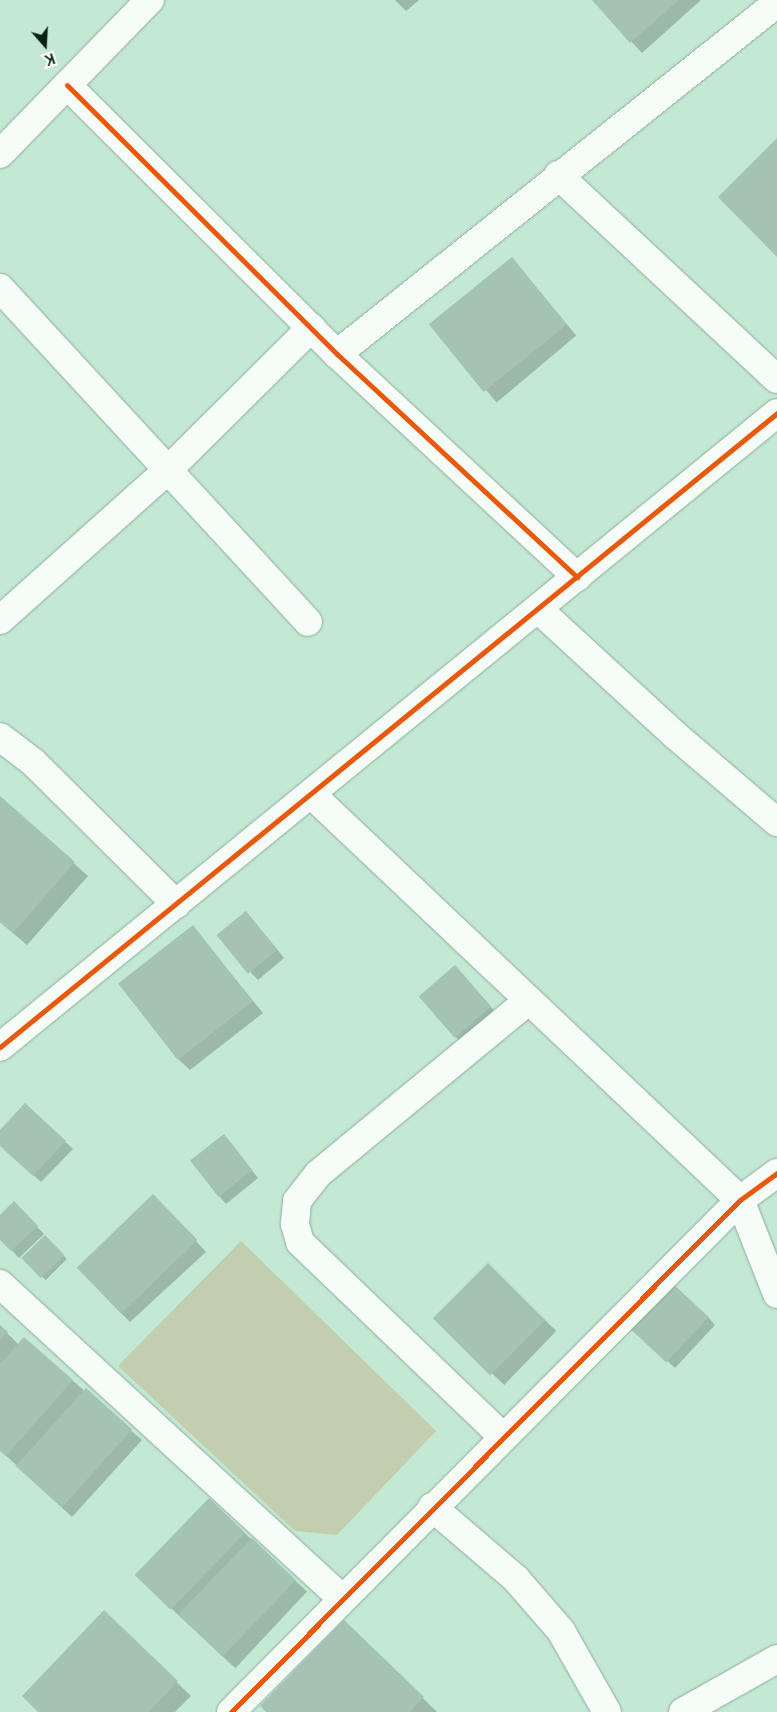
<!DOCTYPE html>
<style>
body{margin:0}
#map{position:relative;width:777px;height:1712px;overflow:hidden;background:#c3e8d3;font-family:Raleway,sans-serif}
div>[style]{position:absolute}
.green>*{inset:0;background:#c2ceae}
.shadow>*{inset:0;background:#0003;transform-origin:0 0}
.building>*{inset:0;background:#a4c3b2;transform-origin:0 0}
.roads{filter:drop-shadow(0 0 1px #8fac9c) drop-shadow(0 0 1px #8fac9c)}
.minor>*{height:28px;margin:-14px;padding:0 14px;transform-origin:14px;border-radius:14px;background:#f6fcf8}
.cycleway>*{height:5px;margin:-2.5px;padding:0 2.5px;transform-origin:2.5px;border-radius:2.5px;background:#e8590c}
span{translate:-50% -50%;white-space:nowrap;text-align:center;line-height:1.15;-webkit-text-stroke:4px #fff;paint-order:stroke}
.north{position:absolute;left:20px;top:20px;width:50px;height:50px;-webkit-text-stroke:4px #fff;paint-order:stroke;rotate:161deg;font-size:14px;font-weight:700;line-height:20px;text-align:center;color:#072215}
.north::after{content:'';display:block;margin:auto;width:18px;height:22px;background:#072215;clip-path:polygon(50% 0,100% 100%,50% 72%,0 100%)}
</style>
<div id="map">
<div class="green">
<div style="clip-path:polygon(241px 1241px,436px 1431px,337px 1535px,295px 1531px,118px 1366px)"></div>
</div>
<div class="shadow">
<div style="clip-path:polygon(395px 0,419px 0,406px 11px)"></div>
<div style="clip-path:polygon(593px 0,701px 0,642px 53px)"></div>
<div style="left:512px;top:259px;width:100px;height:104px;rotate:50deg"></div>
<div style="clip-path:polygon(0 798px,88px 876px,27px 945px,0 922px)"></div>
<div style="clip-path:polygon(253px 920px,284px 958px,258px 980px,251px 973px)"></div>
<div style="clip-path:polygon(193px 927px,263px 1013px,190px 1070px,179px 1060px)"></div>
<div style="clip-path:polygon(462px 974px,497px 1014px,462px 1044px,420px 996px)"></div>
<div style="clip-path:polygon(26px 1105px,73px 1149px,41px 1182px,0 1145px,0 1132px)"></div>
<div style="clip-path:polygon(231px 1143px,258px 1178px,226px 1204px,219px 1196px)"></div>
<div style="clip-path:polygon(14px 1203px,44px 1234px,19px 1258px,0 1238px,0 1217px)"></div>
<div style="clip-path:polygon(164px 1206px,206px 1252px,130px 1322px,120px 1312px)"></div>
<div style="left:45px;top:1237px;width:31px;height:30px;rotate:45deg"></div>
<div style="left:488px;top:1265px;width:95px;height:75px;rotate:44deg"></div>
<div style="clip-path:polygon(708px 1317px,715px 1325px,675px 1368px,639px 1335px)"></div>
<div style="clip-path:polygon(0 1326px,19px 1345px,24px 1339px,142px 1440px,72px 1517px,0 1450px)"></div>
<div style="left:209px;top:1500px;width:134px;height:105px;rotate:43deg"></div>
<div style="clip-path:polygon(104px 1612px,191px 1696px,175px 1712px,39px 1712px)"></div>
<div style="clip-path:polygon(344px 1621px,437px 1712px,268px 1712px)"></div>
</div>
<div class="building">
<div style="clip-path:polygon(592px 0,679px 0,630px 43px)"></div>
<div style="clip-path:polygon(777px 138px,777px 257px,718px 197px)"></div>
<div style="left:512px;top:257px;width:87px;height:107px;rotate:51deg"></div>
<div style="clip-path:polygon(0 796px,75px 862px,13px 933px,0 922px)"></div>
<div style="left:246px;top:911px;width:50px;height:38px;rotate:51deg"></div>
<div style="left:193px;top:925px;width:97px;height:95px;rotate:52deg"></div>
<div style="left:455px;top:965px;width:55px;height:48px;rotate:49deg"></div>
<div style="clip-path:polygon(25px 1103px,66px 1141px,33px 1176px,0 1146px,0 1130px)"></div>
<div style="left:224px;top:1134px;width:46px;height:43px;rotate:52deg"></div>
<div style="left:153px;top:1194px;width:64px;height:106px;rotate:46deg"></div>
<div style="clip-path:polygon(14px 1201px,38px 1226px,11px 1251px,0 1240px,0 1215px)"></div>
<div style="left:45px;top:1235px;width:28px;height:33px;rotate:46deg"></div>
<div style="left:488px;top:1263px;width:81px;height:78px;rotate:45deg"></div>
<div style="left:672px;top:1283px;width:50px;height:62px;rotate:43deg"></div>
<div style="clip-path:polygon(0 1325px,8px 1332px,0 1341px)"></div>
<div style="clip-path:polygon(24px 1337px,73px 1380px,6px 1456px,0 1451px,0 1364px)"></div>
<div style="left:86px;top:1388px;width:62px;height:105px;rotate:42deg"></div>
<div style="left:209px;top:1498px;width:50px;height:107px;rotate:44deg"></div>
<div style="left:252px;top:1538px;width:61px;height:106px;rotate:44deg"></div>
<div style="clip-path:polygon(104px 1610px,178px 1681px,149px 1712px,38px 1712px,22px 1696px)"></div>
<div style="clip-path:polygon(344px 1620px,424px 1697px,410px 1712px,266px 1712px,260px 1706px)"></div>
</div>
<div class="roads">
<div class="minor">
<div style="left:67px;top:85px;width:381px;rotate:44.9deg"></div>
<div style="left:337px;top:354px;width:328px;rotate:42.9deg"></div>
<div style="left:0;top:154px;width:215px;rotate:-45.8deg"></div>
<div style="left:558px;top:175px;width:299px;rotate:43deg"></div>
<div style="left:0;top:288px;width:454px;rotate:47.3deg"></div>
<div style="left:337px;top:354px;width:563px;rotate:-38.58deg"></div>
<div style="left:538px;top:609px;width:186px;rotate:42.6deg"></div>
<div style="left:675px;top:735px;width:134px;rotate:40.5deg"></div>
<div style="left:0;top:620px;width:225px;rotate:-41.8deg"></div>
<div style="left:168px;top:470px;width:202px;rotate:-44.8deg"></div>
<div style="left:0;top:737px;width:41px;rotate:37.1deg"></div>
<div style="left:33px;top:762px;width:202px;rotate:44.8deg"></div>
<div style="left:311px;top:794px;width:591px;rotate:43.42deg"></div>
<div style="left:740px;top:1200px;width:101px;rotate:68.5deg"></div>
<div style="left:0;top:1047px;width:1003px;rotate:-39.21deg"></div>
<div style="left:0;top:1284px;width:465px;rotate:42.6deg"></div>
<div style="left:503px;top:1437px;width:281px;rotate:-136.2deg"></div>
<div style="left:300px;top:1242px;width:19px;rotate:-106deg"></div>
<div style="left:295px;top:1224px;width:23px;rotate:-85deg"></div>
<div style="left:297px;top:1201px;width:34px;rotate:-52deg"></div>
<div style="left:318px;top:1174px;width:273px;rotate:-39.5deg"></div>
<div style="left:432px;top:1507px;width:111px;rotate:40.6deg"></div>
<div style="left:516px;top:1579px;width:69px;rotate:49.1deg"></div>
<div style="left:561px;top:1631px;width:93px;rotate:60.4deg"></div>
<div style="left:231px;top:1712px;width:722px;rotate:-45.17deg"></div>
<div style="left:740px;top:1200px;width:46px;rotate:-36.1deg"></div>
<div style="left:683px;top:1712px;width:108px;rotate:-29.4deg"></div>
</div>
</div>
<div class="cycleway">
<div style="left:67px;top:85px;width:381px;rotate:44.9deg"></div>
<div style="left:337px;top:354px;width:328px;rotate:42.9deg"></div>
<div style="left:0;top:1047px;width:1003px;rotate:-39.21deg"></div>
<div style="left:231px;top:1712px;width:722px;rotate:-45.17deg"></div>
<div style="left:740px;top:1200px;width:46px;rotate:-36.1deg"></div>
</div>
<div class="north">K</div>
</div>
